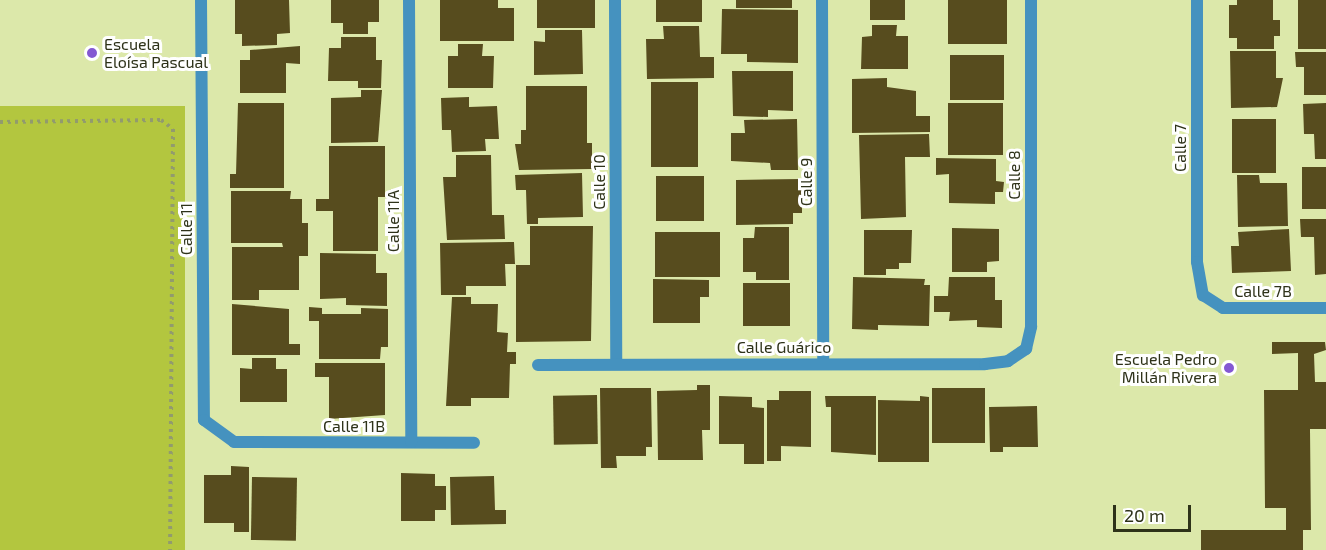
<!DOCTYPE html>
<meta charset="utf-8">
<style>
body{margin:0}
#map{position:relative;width:1326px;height:550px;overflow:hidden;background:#dce8aa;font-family:"Exo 2",sans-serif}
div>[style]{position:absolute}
.green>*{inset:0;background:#b3c63f;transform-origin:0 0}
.building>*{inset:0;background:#574c1e;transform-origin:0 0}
.path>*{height:4px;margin-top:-2px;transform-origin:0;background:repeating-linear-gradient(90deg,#929b6d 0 3px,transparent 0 7.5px)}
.minor>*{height:12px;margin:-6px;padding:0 6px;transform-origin:6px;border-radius:6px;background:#4592bf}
.dots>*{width:16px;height:16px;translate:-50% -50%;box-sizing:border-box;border:3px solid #fff;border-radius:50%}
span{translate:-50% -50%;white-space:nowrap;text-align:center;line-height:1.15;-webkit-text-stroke:6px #fff;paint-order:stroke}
.poi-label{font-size:16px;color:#2e3219}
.left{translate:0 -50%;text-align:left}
.right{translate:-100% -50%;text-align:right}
.street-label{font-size:16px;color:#2e3219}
.scale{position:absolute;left:1113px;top:505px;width:78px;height:27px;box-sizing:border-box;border:3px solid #2e3219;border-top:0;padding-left:8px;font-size:18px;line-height:21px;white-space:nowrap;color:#2e3219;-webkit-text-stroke:4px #fff;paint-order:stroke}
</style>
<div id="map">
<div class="green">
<div style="left:185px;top:106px;width:444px;height:185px;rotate:90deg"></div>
</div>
<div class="building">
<div style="clip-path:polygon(235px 0,289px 0,290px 33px,277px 34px,277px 45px,242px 46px,242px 34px,235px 34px)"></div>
<div style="clip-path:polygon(331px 0,379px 0,379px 22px,368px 22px,368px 34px,343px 34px,343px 23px,331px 23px)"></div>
<div style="clip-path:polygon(440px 0,498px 0,498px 8px,514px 8px,514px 41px,440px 41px)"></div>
<div style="left:537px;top:0;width:58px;height:28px"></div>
<div style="left:656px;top:0;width:46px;height:22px"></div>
<div style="left:736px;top:0;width:56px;height:8px"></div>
<div style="left:870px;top:0;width:35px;height:20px"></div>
<div style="left:948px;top:0;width:59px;height:44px"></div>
<div style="clip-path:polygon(1237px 0,1273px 0,1273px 20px,1280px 20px,1280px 36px,1274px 36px,1274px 49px,1237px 49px,1237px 38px,1229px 38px,1229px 5px,1237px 5px)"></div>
<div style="left:1298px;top:0;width:28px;height:49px"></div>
<div style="clip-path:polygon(722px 9px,798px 10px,798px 63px,747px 62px,747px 54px,721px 54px)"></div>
<div style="clip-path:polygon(872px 25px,897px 25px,896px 36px,908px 36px,908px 69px,861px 69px,862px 37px,872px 36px)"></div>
<div style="clip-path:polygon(663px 26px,699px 26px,700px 57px,714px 57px,714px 78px,647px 79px,646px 39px,664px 39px)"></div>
<div style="clip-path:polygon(545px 30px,582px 30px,583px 74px,534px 75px,534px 41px,545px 42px)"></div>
<div style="clip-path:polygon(341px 37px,376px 37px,376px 60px,382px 60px,381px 88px,358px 88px,358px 81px,328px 81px,329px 48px,341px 48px)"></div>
<div style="clip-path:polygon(458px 44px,483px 44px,482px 56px,494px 56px,493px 88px,448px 88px,448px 56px,458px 56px)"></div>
<div style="clip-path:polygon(300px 46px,300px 64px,286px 63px,286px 93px,240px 93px,240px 60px,250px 60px,250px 50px)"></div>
<div style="clip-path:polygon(1230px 51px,1276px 51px,1276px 78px,1283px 78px,1277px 107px,1231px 108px)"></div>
<div style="clip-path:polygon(1295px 52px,1326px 52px,1326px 95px,1304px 95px,1304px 67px,1296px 67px)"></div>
<div style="left:950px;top:55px;width:54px;height:45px"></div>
<div style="clip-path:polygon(732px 71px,793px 71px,793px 111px,768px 110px,768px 117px,733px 116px)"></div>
<div style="clip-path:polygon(887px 78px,887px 87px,916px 91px,916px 116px,930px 116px,930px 132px,852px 133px,852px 79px)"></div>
<div style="left:651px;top:82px;width:47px;height:85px"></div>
<div style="clip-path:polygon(526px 86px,587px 86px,587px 143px,592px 143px,592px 169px,519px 170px,515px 144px,521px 144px,521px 130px,526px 130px)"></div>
<div style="clip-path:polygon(361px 90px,382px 90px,378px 142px,331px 143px,331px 98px,361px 97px)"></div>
<div style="clip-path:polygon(469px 97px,469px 107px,497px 106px,499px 139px,485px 139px,486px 151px,452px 152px,451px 130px,442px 130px,441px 98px)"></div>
<div style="clip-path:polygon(238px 103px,284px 103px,284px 188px,230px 188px,230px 174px,236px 174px)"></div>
<div style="left:948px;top:103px;width:55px;height:52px"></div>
<div style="clip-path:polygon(1326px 103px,1326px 159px,1315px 159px,1314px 134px,1304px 134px,1303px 104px)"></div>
<div style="clip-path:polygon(797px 119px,798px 170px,771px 170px,770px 163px,731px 161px,731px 133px,745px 133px,744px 120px)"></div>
<div style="left:1232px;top:119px;width:44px;height:54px"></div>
<div style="clip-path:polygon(929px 134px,930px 157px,905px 157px,906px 217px,861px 219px,859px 135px)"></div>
<div style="clip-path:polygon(329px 146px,385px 146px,385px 197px,378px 197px,378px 251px,333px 251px,333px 211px,316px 211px,316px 199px,329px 199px)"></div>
<div style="clip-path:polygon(456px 155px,491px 155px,492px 215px,504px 215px,505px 239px,447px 240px,443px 177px,456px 177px)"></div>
<div style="clip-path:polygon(936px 158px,996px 159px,996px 181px,1004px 182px,1003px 192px,995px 192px,995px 204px,949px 203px,949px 174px,936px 175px)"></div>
<div style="left:1302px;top:167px;width:24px;height:42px"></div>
<div style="clip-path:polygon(582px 173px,583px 217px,538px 218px,538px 224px,527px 224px,526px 190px,516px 190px,515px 175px)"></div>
<div style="clip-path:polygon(1237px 175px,1259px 175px,1260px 183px,1287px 183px,1288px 226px,1238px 227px)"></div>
<div style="left:656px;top:176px;width:48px;height:45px"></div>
<div style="clip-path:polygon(802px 179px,802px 213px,793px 213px,793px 224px,736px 225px,736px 180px)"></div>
<div style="clip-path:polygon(231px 191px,291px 191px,290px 199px,302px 199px,302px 223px,308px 223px,308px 256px,299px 256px,299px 290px,259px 290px,259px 300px,232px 300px,232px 247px,283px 247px,282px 243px,231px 243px)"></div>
<div style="clip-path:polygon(1300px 219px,1326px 219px,1326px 274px,1315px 275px,1314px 237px,1301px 237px)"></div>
<div style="clip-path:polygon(530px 226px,593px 226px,591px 341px,516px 342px,516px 265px,530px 265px)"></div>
<div style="clip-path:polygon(755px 227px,789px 227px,789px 280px,756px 280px,756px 272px,743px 272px,743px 238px,754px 238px)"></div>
<div style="clip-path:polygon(952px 228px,999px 229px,999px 261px,987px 262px,987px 272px,952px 272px)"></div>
<div style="clip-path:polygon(1289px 229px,1291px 271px,1232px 273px,1231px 246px,1239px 246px,1238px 232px)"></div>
<div style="clip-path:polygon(864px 230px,912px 230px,911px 263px,899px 263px,899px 269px,886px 269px,886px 275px,864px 275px)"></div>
<div style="left:655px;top:232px;width:65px;height:45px"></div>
<div style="clip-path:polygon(514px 242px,515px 264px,505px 264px,506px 286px,466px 286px,466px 295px,441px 295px,440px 243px)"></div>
<div style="clip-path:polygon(320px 253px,376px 254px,376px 273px,387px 273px,387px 306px,346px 305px,346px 298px,320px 299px)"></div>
<div style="clip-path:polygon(853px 277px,925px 279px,924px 285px,930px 285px,929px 326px,878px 325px,878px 330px,852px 329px)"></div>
<div style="clip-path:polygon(949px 277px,995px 277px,995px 300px,1002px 300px,1002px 328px,977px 327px,977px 320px,949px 321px,950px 312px,934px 312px,934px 296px,948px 296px)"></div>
<div style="clip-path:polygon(653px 279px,709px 280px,709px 297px,700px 297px,700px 323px,653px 323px)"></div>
<div style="left:743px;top:283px;width:47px;height:43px"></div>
<div style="clip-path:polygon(452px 297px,471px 297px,471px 304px,498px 304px,497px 332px,508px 333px,507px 352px,516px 352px,516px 364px,510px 364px,509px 398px,471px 398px,471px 406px,446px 406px)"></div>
<div style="clip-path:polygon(232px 304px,289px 309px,289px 344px,300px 344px,300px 355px,232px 355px)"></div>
<div style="clip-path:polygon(309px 307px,322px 308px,322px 314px,361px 314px,361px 308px,388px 309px,388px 347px,381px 347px,380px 359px,319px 359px,319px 321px,309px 321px)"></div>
<div style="clip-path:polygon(1272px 342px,1325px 342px,1326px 350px,1314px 354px,1315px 382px,1326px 382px,1326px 429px,1310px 429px,1311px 530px,1303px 530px,1303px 550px,1201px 550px,1201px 530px,1286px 530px,1286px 508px,1265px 508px,1264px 390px,1298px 390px,1298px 353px,1272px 354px)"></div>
<div style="clip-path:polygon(252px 358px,276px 358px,276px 369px,287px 369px,287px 402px,240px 402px,240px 368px,252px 369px)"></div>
<div style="clip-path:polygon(315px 363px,385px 363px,385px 415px,329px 419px,329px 377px,315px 377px)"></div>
<div style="clip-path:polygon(697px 385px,710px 385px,710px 430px,702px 430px,703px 460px,658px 460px,657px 391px,697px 390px)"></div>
<div style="clip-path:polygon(600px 388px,651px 388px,652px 447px,646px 447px,646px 456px,616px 456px,617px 468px,601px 468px)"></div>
<div style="left:932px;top:388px;width:53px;height:55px"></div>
<div style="clip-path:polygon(779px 391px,811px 391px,811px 447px,781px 446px,781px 461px,767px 461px,767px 400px,779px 400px)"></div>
<div style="left:597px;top:395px;width:49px;height:44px;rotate:89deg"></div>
<div style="clip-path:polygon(719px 396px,752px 397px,752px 407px,764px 408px,764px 464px,744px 464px,744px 444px,719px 444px)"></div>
<div style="clip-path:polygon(825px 396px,876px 396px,876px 455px,831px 452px,831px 407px,826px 407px)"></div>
<div style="clip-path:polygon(920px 396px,929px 397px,929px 462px,878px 462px,878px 400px,920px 401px)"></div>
<div style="clip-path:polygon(1037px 406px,1038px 447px,1003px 447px,1003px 452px,990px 452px,989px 407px)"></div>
<div style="clip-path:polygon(231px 466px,249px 467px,249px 532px,234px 532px,234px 523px,204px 523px,204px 475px,231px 475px)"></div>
<div style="clip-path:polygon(401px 473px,435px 474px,435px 486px,446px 486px,446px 510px,435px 510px,435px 521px,401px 521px)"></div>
<div style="clip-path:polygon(494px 476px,495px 510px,506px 510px,506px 524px,451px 525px,450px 477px)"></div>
<div style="left:252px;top:477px;width:45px;height:63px;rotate:1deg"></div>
</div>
<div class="path">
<div style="left:0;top:122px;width:161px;rotate:-0.7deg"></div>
<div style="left:161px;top:120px;width:15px;rotate:37deg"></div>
<div style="left:173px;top:129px;width:421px;rotate:90.4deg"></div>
</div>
<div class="minor">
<div style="left:201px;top:0;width:420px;rotate:89.6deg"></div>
<div style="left:204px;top:420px;width:37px;rotate:36deg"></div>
<div style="left:234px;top:442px;width:240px;rotate:0.2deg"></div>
<div style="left:409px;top:0;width:442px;rotate:89.7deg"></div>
<div style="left:615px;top:0;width:364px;rotate:89.8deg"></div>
<div style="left:822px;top:0;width:364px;rotate:89.8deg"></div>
<div style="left:1197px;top:0;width:262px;rotate:90deg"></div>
<div style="left:1197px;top:262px;width:34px;rotate:80deg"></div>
<div style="left:1203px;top:295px;width:24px;rotate:33deg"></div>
<div style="left:1223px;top:308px;width:103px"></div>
<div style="left:538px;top:365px;width:447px;rotate:-0.1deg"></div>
<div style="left:985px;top:364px;width:23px;rotate:-7deg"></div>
<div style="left:1008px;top:361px;width:22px;rotate:-34deg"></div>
<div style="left:1026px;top:349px;width:23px;rotate:-77deg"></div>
<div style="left:1031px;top:327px;width:327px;rotate:-90deg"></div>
</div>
<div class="dots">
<div style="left:92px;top:53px;background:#8458d2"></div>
<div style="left:1229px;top:368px;background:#8458d2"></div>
</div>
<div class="poi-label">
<span class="left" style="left:104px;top:53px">Escuela<br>Eloísa Pascual</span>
<span class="right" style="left:1217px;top:368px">Escuela Pedro<br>Millán Rivera</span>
</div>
<div class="street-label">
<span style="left:1180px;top:148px;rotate:-90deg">Calle 7</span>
<span style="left:1014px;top:175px;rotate:-90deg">Calle 8</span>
<span style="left:599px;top:182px;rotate:-90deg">Calle 10</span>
<span style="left:806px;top:182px;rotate:-90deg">Calle 9</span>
<span style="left:393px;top:221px;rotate:-90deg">Calle 11A</span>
<span style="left:186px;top:229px;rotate:-90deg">Calle 11</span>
<span style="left:1263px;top:291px">Calle 7B</span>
<span style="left:784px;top:347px">Calle Guárico</span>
<span style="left:354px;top:426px">Calle 11B</span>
</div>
<div class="scale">20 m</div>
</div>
